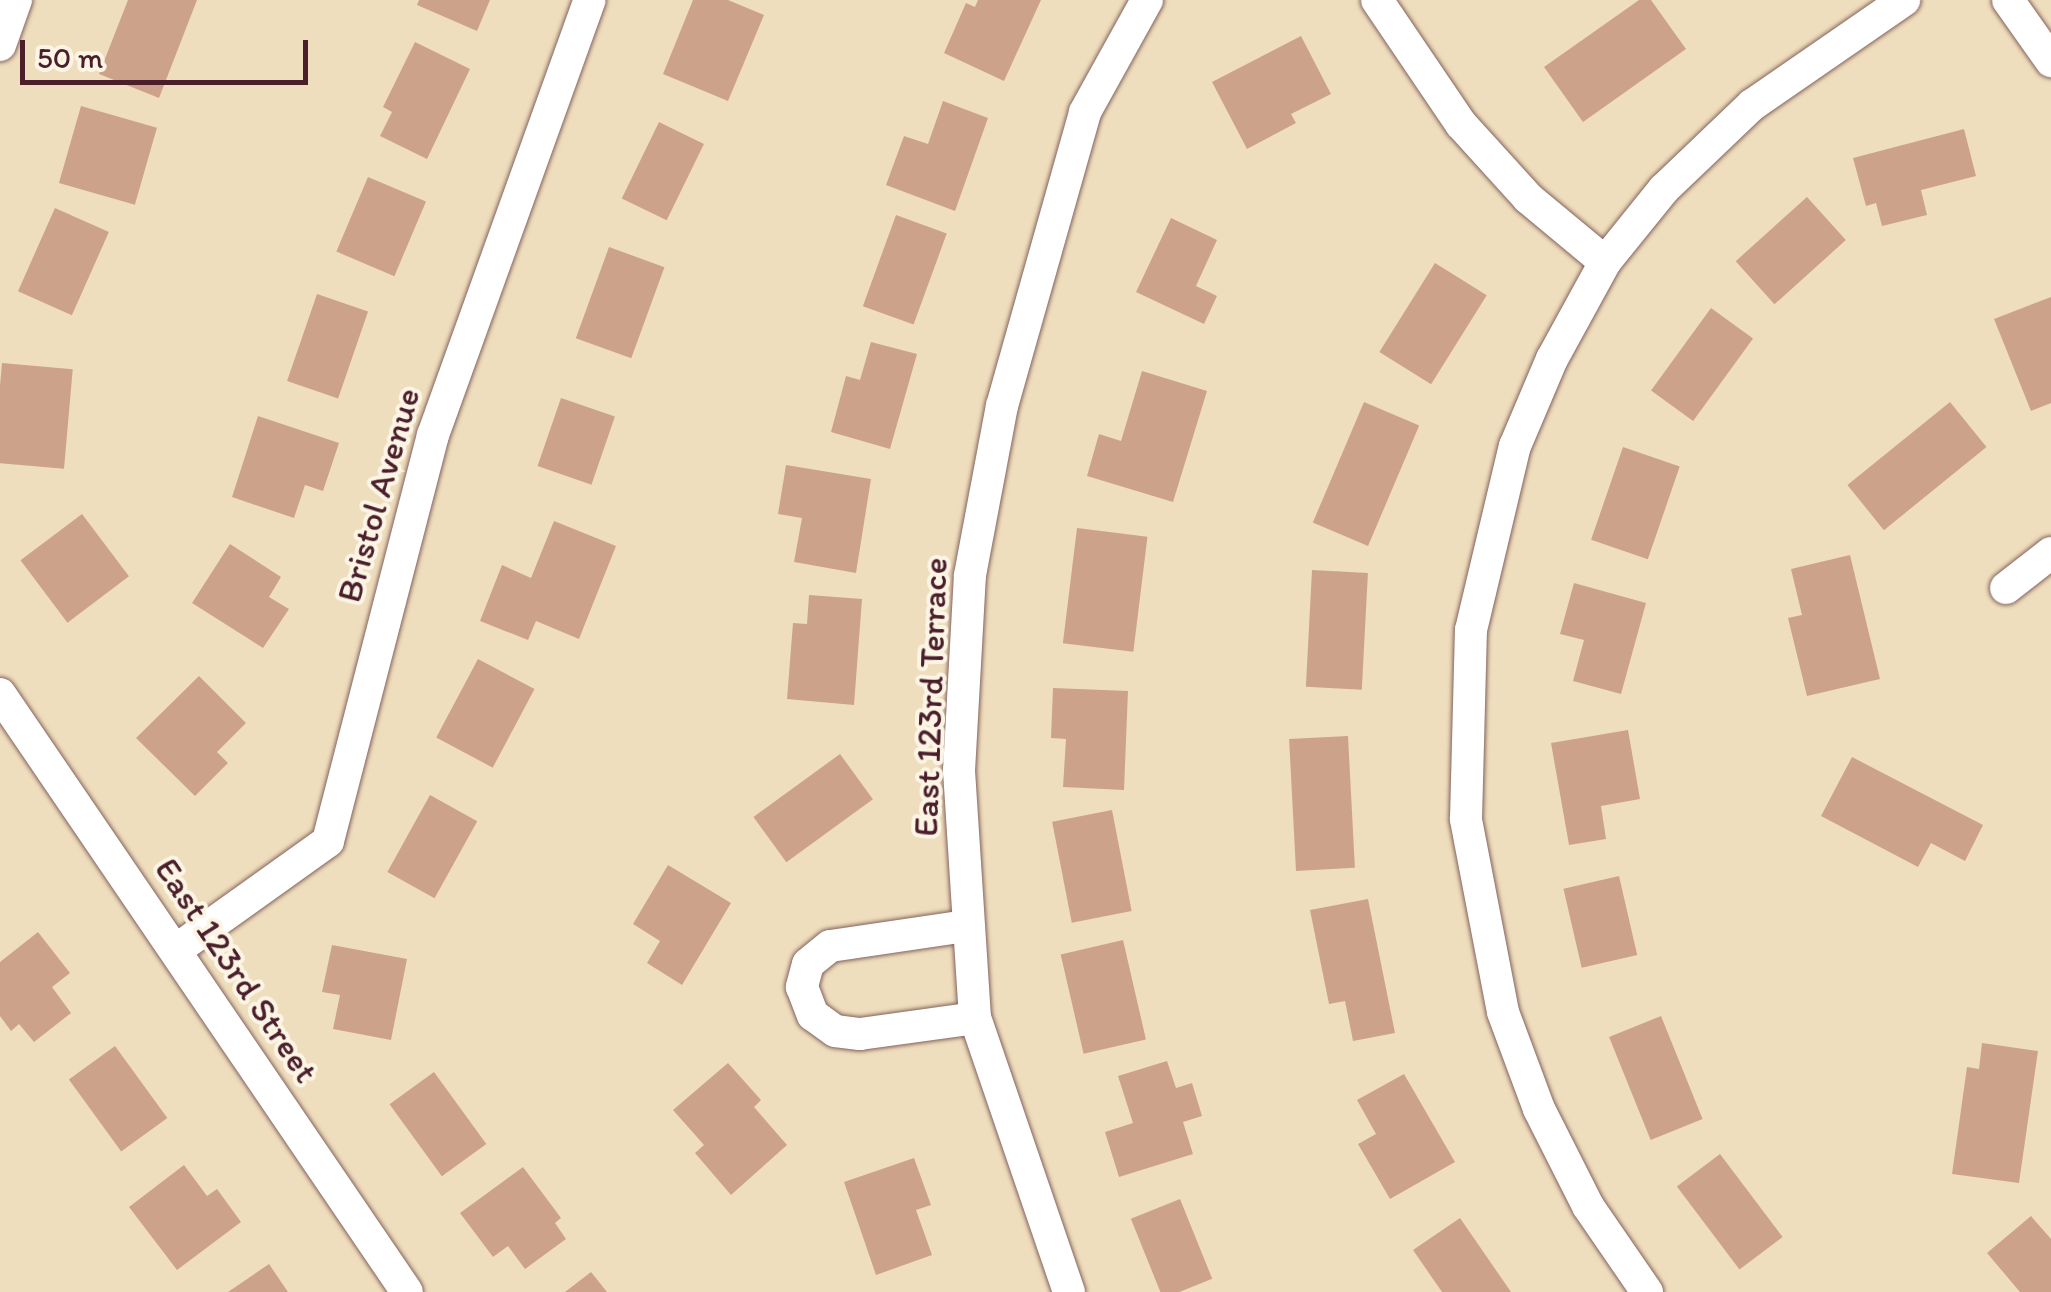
<!DOCTYPE html>
<style>
body{margin:0}
#map{position:relative;width:2051px;height:1292px;overflow:hidden;background:#efdebd;font-family:Itim,sans-serif}
div>[style]{position:absolute}
.building>*{inset:0;background:#cda28b;transform-origin:0 0}
.roads{filter:drop-shadow(0 0 2px #84625e) drop-shadow(0 0 2px #84625e)}
.minor>*{height:32px;margin:-16px;padding:0 16px;transform-origin:16px;border-radius:16px;background:#fff}
span{translate:-50% -50%;white-space:nowrap;text-align:center;line-height:1.15;-webkit-text-stroke:8px #fcf5e5;paint-order:stroke}
.street-label{font-size:35px;color:#4a1f2b}
.scale{position:absolute;left:20px;top:40px;width:288px;height:45px;box-sizing:border-box;border:5px solid #4a1f2b;border-top:0;padding-left:12px;font-size:30px;line-height:35px;white-space:nowrap;color:#4a1f2b;-webkit-text-stroke:8px #fcf5e5;paint-order:stroke}
</style>
<div id="map">
<div class="building">
<div style="clip-path:polygon(128px 0,197px 0,159px 98px,99px 74px)"></div>
<div style="clip-path:polygon(419px 0,490px 0,477px 31px,417px 5px)"></div>
<div style="clip-path:polygon(693px 0,728px 0,764px 15px,728px 101px,663px 74px)"></div>
<div style="clip-path:polygon(978px 0,1041px 0,1004px 81px,944px 53px,966px 3px,975px 7px)"></div>
<div style="clip-path:polygon(1639px 0,1651px 0,1686px 49px,1583px 122px,1544px 67px)"></div>
<div style="clip-path:polygon(1301px 36px,1331px 94px,1291px 114px,1296px 123px,1247px 149px,1212px 82px)"></div>
<div style="clip-path:polygon(415px 42px,470px 69px,427px 159px,380px 136px,392px 112px,383px 107px)"></div>
<div style="clip-path:polygon(943px 101px,988px 118px,955px 211px,886px 185px,904px 136px,928px 144px)"></div>
<div style="left:81px;top:106px;width:79px;height:80px;rotate:16deg"></div>
<div style="left:659px;top:122px;width:50px;height:85px;rotate:26deg"></div>
<div style="clip-path:polygon(1964px 129px,1976px 176px,1921px 190px,1927px 215px,1882px 226px,1876px 203px,1866px 206px,1853px 158px)"></div>
<div style="left:368px;top:177px;width:63px;height:81px;rotate:23deg"></div>
<div style="left:1807px;top:197px;width:58px;height:96px;rotate:48deg"></div>
<div style="left:55px;top:208px;width:59px;height:91px;rotate:24deg"></div>
<div style="left:896px;top:215px;width:54px;height:97px;rotate:20deg"></div>
<div style="clip-path:polygon(1171px 218px,1217px 240px,1196px 286px,1217px 296px,1204px 324px,1136px 292px)"></div>
<div style="left:609px;top:247px;width:59px;height:97px;rotate:20deg"></div>
<div style="left:1435px;top:263px;width:61px;height:105px;rotate:32deg"></div>
<div style="left:317px;top:294px;width:54px;height:92px;rotate:19deg"></div>
<div style="clip-path:polygon(2051px 297px,2051px 403px,2031px 411px,1994px 319px)"></div>
<div style="left:1711px;top:308px;width:52px;height:102px;rotate:36deg"></div>
<div style="clip-path:polygon(871px 342px,917px 354px,890px 449px,831px 432px,846px 376px,860px 380px)"></div>
<div style="left:2px;top:363px;width:71px;height:100px;rotate:5deg"></div>
<div style="clip-path:polygon(1142px 371px,1207px 391px,1173px 502px,1087px 476px,1099px 434px,1121px 441px)"></div>
<div style="left:561px;top:398px;width:57px;height:72px;rotate:19deg"></div>
<div style="left:1364px;top:402px;width:60px;height:131px;rotate:23deg"></div>
<div style="left:1950px;top:402px;width:58px;height:132px;rotate:51deg"></div>
<div style="clip-path:polygon(258px 416px,339px 443px,323px 491px,305px 485px,294px 518px,232px 497px)"></div>
<div style="left:1623px;top:447px;width:60px;height:98px;rotate:19deg"></div>
<div style="clip-path:polygon(786px 465px,871px 479px,856px 573px,794px 562px,802px 518px,778px 514px)"></div>
<div style="left:82px;top:514px;width:78px;height:77px;rotate:53deg"></div>
<div style="clip-path:polygon(554px 521px,616px 546px,579px 639px,536px 621px,528px 640px,480px 621px,502px 565px,531px 578px)"></div>
<div style="left:1077px;top:528px;width:71px;height:116px;rotate:7deg"></div>
<div style="clip-path:polygon(230px 544px,281px 577px,269px 597px,289px 609px,263px 648px,192px 603px)"></div>
<div style="clip-path:polygon(1850px 555px,1880px 679px,1807px 696px,1788px 618px,1802px 615px,1791px 569px)"></div>
<div style="left:1312px;top:570px;width:56px;height:117px;rotate:3deg"></div>
<div style="clip-path:polygon(1574px 583px,1646px 603px,1621px 694px,1573px 681px,1584px 640px,1560px 634px)"></div>
<div style="clip-path:polygon(809px 595px,862px 599px,854px 705px,787px 699px,793px 623px,807px 624px)"></div>
<div style="left:478px;top:659px;width:64px;height:89px;rotate:28deg"></div>
<div style="clip-path:polygon(199px 676px,246px 723px,217px 752px,228px 763px,195px 796px,136px 738px)"></div>
<div style="clip-path:polygon(1053px 688px,1128px 691px,1124px 790px,1063px 787px,1066px 739px,1051px 738px)"></div>
<div style="clip-path:polygon(1628px 730px,1640px 799px,1601px 806px,1606px 839px,1569px 845px,1551px 743px)"></div>
<div style="left:1348px;top:736px;width:132px;height:59px;rotate:87deg"></div>
<div style="left:840px;top:754px;width:56px;height:107px;rotate:54deg"></div>
<div style="clip-path:polygon(1852px 757px,1983px 825px,1965px 861px,1931px 843px,1918px 867px,1821px 816px)"></div>
<div style="left:430px;top:795px;width:54px;height:88px;rotate:29deg"></div>
<div style="left:1112px;top:810px;width:103px;height:61px;rotate:79deg"></div>
<div style="clip-path:polygon(668px 865px,731px 903px,682px 985px,647px 963px,660px 941px,633px 924px)"></div>
<div style="left:1619px;top:876px;width:81px;height:57px;rotate:77deg"></div>
<div style="clip-path:polygon(1368px 899px,1395px 1033px,1353px 1041px,1345px 1001px,1329px 1004px,1310px 910px)"></div>
<div style="clip-path:polygon(38px 932px,70px 973px,52px 987px,71px 1013px,34px 1042px,19px 1024px,11px 1031px,0 1016px,0 962px)"></div>
<div style="left:1123px;top:940px;width:102px;height:64px;rotate:77deg"></div>
<div style="clip-path:polygon(332px 945px,407px 959px,391px 1040px,333px 1029px,340px 995px,322px 992px)"></div>
<div style="left:1661px;top:1016px;width:111px;height:56px;rotate:68deg"></div>
<div style="clip-path:polygon(1982px 1043px,2038px 1051px,2019px 1183px,1952px 1174px,1967px 1067px,1979px 1069px)"></div>
<div style="left:115px;top:1046px;width:89px;height:57px;rotate:54deg"></div>
<div style="clip-path:polygon(1167px 1061px,1176px 1088px,1192px 1083px,1202px 1116px,1183px 1122px,1193px 1154px,1119px 1177px,1105px 1132px,1133px 1123px,1118px 1076px)"></div>
<div style="clip-path:polygon(728px 1063px,761px 1100px,754px 1107px,787px 1145px,731px 1195px,695px 1153px,704px 1145px,673px 1110px)"></div>
<div style="left:434px;top:1072px;width:89px;height:55px;rotate:54deg"></div>
<div style="clip-path:polygon(1404px 1074px,1455px 1162px,1390px 1199px,1358px 1144px,1376px 1134px,1357px 1100px)"></div>
<div style="left:1720px;top:1154px;width:104px;height:54px;rotate:53deg"></div>
<div style="clip-path:polygon(914px 1158px,931px 1205px,916px 1210px,932px 1255px,876px 1275px,844px 1182px)"></div>
<div style="clip-path:polygon(184px 1165px,207px 1196px,217px 1189px,241px 1222px,177px 1270px,129px 1207px)"></div>
<div style="clip-path:polygon(523px 1167px,561px 1218px,555px 1223px,566px 1239px,525px 1269px,508px 1246px,493px 1257px,460px 1213px)"></div>
<div style="left:1180px;top:1199px;width:86px;height:53px;rotate:68deg"></div>
<div style="clip-path:polygon(2031px 1216px,2051px 1239px,2051px 1292px,2020px 1292px,1987px 1253px)"></div>
<div style="clip-path:polygon(1460px 1218px,1511px 1292px,1442px 1292px,1413px 1250px)"></div>
<div style="clip-path:polygon(269px 1264px,288px 1292px,228px 1292px)"></div>
<div style="clip-path:polygon(591px 1272px,607px 1292px,565px 1292px)"></div>
</div>
<div class="roads">
<div class="minor">
<div style="left:1377px;top:0;width:150px;rotate:55.9deg"></div>
<div style="left:1461px;top:124px;width:100px;rotate:47.8deg"></div>
<div style="left:1528px;top:198px;width:100px;rotate:39.7deg"></div>
<div style="left:2008px;top:0;width:75px;rotate:54.8deg"></div>
<div style="left:0;top:45px;width:48px;rotate:-70.4deg"></div>
<div style="left:2006px;top:588px;width:57px;rotate:-37.9deg"></div>
<div style="left:0;top:694px;width:723px;rotate:55.76deg"></div>
<div style="left:966px;top:926px;width:137px;rotate:171.6deg"></div>
<div style="left:830px;top:946px;width:28px;rotate:141deg"></div>
<div style="left:808px;top:964px;width:24px;rotate:105deg"></div>
<div style="left:802px;top:987px;width:30px;rotate:69deg"></div>
<div style="left:813px;top:1015px;width:27px;rotate:36deg"></div>
<div style="left:835px;top:1031px;width:25px;rotate:7deg"></div>
<div style="left:860px;top:1034px;width:116px;rotate:-7.9deg"></div>
<div style="left:176px;top:950px;width:187px;rotate:-35.6deg"></div>
<div style="left:328px;top:841px;width:419px;rotate:-75.5deg"></div>
<div style="left:433px;top:435px;width:462px;rotate:-70.2deg"></div>
<div style="left:1069px;top:1292px;width:290px;rotate:-108.9deg"></div>
<div style="left:975px;top:1018px;width:248px;rotate:-93.7deg"></div>
<div style="left:959px;top:771px;width:196px;rotate:-86.8deg"></div>
<div style="left:970px;top:575px;width:172px;rotate:-79.3deg"></div>
<div style="left:1002px;top:406px;width:305px;rotate:-74.2deg"></div>
<div style="left:1085px;top:112px;width:128px;rotate:-61deg"></div>
<div style="left:1647px;top:1292px;width:104px;rotate:-124.5deg"></div>
<div style="left:1588px;top:1206px;width:109px;rotate:-116.8deg"></div>
<div style="left:1539px;top:1109px;width:103px;rotate:-110.4deg"></div>
<div style="left:1503px;top:1012px;width:197px;rotate:-100.9deg"></div>
<div style="left:1466px;top:819px;width:189px;rotate:-88.5deg"></div>
<div style="left:1471px;top:630px;width:189px;rotate:-76.6deg"></div>
<div style="left:1515px;top:446px;width:95px;rotate:-67deg"></div>
<div style="left:1552px;top:359px;width:111px;rotate:-61.3deg"></div>
<div style="left:1605px;top:262px;width:94px;rotate:-51.1deg"></div>
<div style="left:1664px;top:189px;width:122px;rotate:-43.7deg"></div>
<div style="left:1752px;top:105px;width:185px;rotate:-34.6deg"></div>
</div>
</div>
<div class="street-label">
<span style="left:378px;top:495px;rotate:-74deg">Bristol Avenue</span>
<span style="left:930px;top:697px;rotate:-88deg">East 123rd Terrace</span>
<span style="left:237px;top:970px;rotate:56deg">East 123rd Street</span>
</div>
<div class="scale">50 m</div>
</div>
